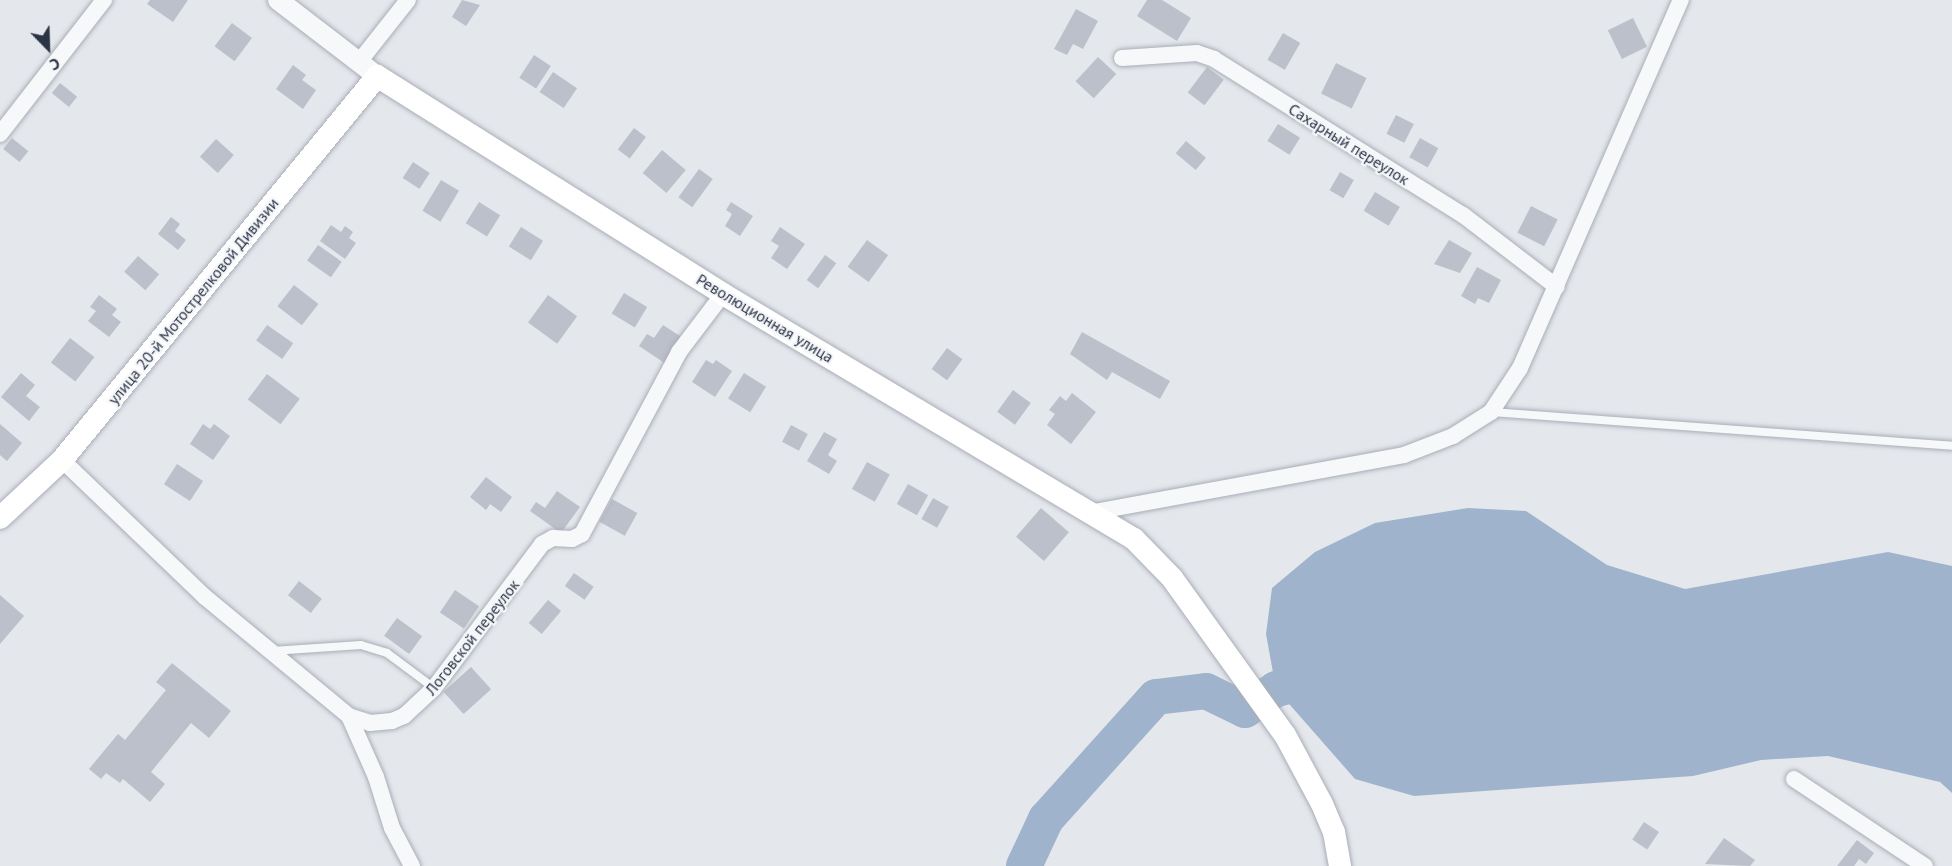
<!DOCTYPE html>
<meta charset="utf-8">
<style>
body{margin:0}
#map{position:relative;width:1952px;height:866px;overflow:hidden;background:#e4e7ec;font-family:"PT Sans",sans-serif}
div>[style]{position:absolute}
.water>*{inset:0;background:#9fb4cc}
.river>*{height:36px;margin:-18px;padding:0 18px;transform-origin:18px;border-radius:18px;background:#9fb4cc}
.building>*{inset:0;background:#bbc0ca;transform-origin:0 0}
.roads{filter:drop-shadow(0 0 2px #a9aeb7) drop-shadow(0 0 2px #a9aeb7)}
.service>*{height:8px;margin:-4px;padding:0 4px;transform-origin:4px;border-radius:4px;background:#f7f8fa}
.minor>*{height:16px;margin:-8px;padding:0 8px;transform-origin:8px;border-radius:8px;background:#f7f8fa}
.tertiary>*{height:20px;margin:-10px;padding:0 10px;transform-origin:10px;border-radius:10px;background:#f7f8fa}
.secondary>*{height:22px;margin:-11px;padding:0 11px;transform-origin:11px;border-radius:11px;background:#fff}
span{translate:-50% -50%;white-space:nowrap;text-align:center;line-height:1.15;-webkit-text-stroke:4.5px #f4f6f9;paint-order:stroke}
.street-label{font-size:16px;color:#2b3445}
.north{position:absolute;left:18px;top:18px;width:60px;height:60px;-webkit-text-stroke:4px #f4f6f9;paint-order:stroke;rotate:157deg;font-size:16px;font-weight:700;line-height:24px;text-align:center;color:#2b3445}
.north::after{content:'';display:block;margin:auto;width:21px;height:27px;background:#2b3445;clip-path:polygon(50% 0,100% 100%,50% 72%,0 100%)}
</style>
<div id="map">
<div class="water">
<div style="clip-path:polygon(1468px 508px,1526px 511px,1607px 565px,1685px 589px,1888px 552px,1952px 566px,1952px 793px,1940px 782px,1828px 756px,1761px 760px,1693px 776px,1414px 796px,1355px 779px,1276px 689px,1266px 634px,1272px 588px,1315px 552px,1375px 523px)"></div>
</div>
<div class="river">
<div style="left:1024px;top:866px;width:52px;rotate:-64.9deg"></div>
<div style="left:1046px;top:819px;width:164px;rotate:-48deg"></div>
<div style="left:1156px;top:697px;width:50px;rotate:-6.8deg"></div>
<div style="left:1206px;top:691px;width:43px;rotate:26deg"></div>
<div style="left:1245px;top:710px;width:37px;rotate:-34deg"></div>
<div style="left:1276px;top:689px;width:48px;rotate:-13.2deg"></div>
</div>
<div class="building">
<div style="clip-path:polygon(150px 0,188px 0,173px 22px,147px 4px)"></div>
<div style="clip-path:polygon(462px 0,480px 5px,466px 26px,452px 17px)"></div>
<div style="clip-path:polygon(1147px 0,1162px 0,1191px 18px,1177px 41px,1137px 16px)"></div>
<div style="clip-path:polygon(1076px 9px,1098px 21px,1083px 49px,1073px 44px,1067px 55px,1054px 49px)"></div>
<div style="left:1633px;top:18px;width:32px;height:28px;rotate:64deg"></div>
<div style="left:232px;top:23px;width:25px;height:29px;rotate:37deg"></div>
<div style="left:1283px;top:33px;width:20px;height:31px;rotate:30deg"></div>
<div style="left:534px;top:55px;width:20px;height:27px;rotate:33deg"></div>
<div style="left:1098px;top:57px;width:25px;height:33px;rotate:43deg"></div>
<div style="left:1336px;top:63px;width:34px;height:34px;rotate:26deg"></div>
<div style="clip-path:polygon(293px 65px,306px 75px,302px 80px,316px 90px,303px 109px,276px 89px)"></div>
<div style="left:1207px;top:67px;width:21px;height:32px;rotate:37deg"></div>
<div style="left:553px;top:72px;width:29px;height:24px;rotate:34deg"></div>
<div style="left:60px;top:83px;width:22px;height:13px;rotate:39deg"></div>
<div style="left:1396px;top:115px;width:20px;height:21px;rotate:27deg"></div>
<div style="left:1278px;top:124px;width:26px;height:20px;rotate:32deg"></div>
<div style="left:634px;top:128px;width:15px;height:27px;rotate:37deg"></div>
<div style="left:12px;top:138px;width:21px;height:14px;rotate:39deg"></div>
<div style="left:1420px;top:138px;width:21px;height:22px;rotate:29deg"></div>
<div style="left:216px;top:139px;width:24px;height:24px;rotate:42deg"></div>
<div style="left:1186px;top:141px;width:26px;height:16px;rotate:40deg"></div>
<div style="left:662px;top:150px;width:31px;height:30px;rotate:40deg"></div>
<div style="left:413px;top:162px;width:20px;height:19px;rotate:33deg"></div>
<div style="left:699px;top:169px;width:17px;height:35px;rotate:36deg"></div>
<div style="left:1340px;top:172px;width:16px;height:21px;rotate:30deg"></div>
<div style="left:441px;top:180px;width:21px;height:36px;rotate:31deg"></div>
<div style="left:1375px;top:192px;width:29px;height:22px;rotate:31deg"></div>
<div style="left:479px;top:202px;width:25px;height:25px;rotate:32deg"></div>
<div style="clip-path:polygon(731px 202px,753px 216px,740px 236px,725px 226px,732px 214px,726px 210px)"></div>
<div style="left:1531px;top:206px;width:30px;height:30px;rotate:27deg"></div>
<div style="clip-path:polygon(171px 217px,180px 224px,175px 231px,186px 240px,178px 250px,158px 234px)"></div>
<div style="clip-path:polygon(331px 225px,341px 232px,345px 226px,353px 232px,349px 238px,356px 243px,345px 259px,320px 241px)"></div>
<div style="left:521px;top:227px;width:26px;height:23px;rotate:32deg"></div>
<div style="clip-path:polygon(780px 227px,805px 244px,787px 269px,771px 258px,779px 246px,771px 241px)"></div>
<div style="left:867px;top:240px;width:26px;height:33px;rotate:36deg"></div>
<div style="clip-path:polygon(1449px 240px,1472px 253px,1460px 273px,1434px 264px)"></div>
<div style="left:318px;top:245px;width:29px;height:19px;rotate:35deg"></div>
<div style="left:825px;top:255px;width:14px;height:31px;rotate:36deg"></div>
<div style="left:138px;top:256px;width:28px;height:21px;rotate:41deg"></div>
<div style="clip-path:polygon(1477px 267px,1501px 280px,1489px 303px,1478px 298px,1475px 304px,1461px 296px)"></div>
<div style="left:294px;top:285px;width:31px;height:27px;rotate:38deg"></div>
<div style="left:624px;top:293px;width:27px;height:24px;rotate:31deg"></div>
<div style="clip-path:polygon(99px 295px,117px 309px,112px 315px,121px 322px,109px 337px,88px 321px,96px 311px,90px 307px)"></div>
<div style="left:548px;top:295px;width:36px;height:34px;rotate:36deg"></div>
<div style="left:267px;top:325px;width:32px;height:19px;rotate:35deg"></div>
<div style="clip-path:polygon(663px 325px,683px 338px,666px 364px,639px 346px,647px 334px,654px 338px)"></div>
<div style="clip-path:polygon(1082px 332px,1170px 381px,1160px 399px,1112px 372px,1107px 380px,1070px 354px)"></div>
<div style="left:70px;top:338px;width:31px;height:31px;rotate:38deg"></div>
<div style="left:947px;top:348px;width:19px;height:26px;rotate:36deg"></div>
<div style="clip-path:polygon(706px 360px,713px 364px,716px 360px,732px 371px,715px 397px,692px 382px)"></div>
<div style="clip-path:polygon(21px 373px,35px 385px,26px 396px,40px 407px,29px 421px,1px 397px)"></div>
<div style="left:744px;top:373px;width:26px;height:30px;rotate:32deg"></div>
<div style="left:267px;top:374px;width:41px;height:32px;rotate:37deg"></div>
<div style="left:1013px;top:390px;width:22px;height:27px;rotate:36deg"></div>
<div style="clip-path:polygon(1072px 393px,1096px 412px,1071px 444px,1047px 425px,1055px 414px,1049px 410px,1060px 396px,1066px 401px)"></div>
<div style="clip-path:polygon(0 424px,22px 443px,7px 461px,0 455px)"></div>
<div style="clip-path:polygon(203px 424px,210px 429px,214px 424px,230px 436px,213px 460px,190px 444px)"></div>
<div style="left:791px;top:425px;width:19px;height:19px;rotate:28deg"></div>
<div style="clip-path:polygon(824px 432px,837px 439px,828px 455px,837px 461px,829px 474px,807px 461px)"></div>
<div style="left:867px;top:462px;width:26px;height:31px;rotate:29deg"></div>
<div style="left:177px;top:464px;width:31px;height:24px;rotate:33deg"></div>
<div style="clip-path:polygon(486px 477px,512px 497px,501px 512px,490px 504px,486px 510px,470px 497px)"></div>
<div style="left:908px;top:484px;width:23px;height:23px;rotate:29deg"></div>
<div style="clip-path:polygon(557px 491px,580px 507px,561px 533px,530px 511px,536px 502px,545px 508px)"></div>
<div style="left:933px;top:498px;width:18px;height:24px;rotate:29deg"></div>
<div style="left:612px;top:499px;width:29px;height:26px;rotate:29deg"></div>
<div style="left:1041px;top:508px;width:37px;height:38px;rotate:41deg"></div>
<div style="left:574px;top:573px;width:24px;height:16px;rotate:35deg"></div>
<div style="left:299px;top:581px;width:29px;height:18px;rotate:38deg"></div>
<div style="left:455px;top:590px;width:29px;height:27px;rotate:34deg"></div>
<div style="clip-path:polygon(0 595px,24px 616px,0 644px)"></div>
<div style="left:548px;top:600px;width:17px;height:30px;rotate:40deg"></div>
<div style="left:397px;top:618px;width:31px;height:22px;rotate:36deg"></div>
<div style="clip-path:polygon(172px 663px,231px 711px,209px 738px,191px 723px,151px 772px,165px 784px,150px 802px,123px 779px,120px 783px,106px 773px,101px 779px,89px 769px,118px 734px,125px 740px,166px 690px,156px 682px)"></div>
<div style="left:471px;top:667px;width:30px;height:37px;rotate:48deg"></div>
<div style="left:1644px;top:822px;width:18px;height:21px;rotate:34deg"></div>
<div style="clip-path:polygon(1724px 838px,1755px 860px,1750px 866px,1705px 864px)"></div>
<div style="clip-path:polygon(1857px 840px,1874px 853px,1866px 864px,1859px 859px,1854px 866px,1837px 866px)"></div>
</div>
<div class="roads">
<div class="service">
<div style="left:1492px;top:412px;width:461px;rotate:4.2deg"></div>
<div style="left:272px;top:651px;width:89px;rotate:-3.9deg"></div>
<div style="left:361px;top:645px;width:27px;rotate:17deg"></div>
<div style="left:387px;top:653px;width:59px;rotate:36.7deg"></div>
</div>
<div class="minor">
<div style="left:1122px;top:58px;width:75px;rotate:-3.8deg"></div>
<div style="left:1197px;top:53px;width:18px;rotate:19deg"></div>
<div style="left:1214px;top:59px;width:294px;rotate:32.1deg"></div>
<div style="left:1463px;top:215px;width:118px;rotate:37.5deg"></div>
<div style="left:359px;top:62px;width:79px;rotate:-51.7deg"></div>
<div style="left:0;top:134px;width:170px;rotate:-52.2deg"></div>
<div style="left:62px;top:460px;width:198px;rotate:43.8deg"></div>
<div style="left:205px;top:597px;width:187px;rotate:39.6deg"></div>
<div style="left:349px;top:716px;width:22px;rotate:18deg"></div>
<div style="left:370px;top:723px;width:22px;rotate:-5deg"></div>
<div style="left:392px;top:721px;width:13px;rotate:-23deg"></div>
<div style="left:404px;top:716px;width:41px;rotate:-43deg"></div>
<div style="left:434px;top:688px;width:180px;rotate:-53.1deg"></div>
<div style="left:542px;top:544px;width:13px;rotate:-29deg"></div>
<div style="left:553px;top:538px;width:19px;rotate:3deg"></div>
<div style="left:572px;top:539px;width:11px;rotate:-27deg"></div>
<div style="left:582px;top:534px;width:206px;rotate:-61.9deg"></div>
<div style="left:679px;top:352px;width:73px;rotate:-52.8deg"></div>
<div style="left:1094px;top:512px;width:315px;rotate:-10.4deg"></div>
<div style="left:1404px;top:455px;width:53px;rotate:-21.2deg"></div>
<div style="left:1453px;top:436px;width:45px;rotate:-32.3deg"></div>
<div style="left:1491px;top:412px;width:53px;rotate:-56.6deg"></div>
<div style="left:1520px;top:368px;width:402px;rotate:-66.4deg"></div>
<div style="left:349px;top:716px;width:67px;rotate:66.1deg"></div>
<div style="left:376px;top:777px;width:53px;rotate:72.6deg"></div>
<div style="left:392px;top:828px;width:43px;rotate:62.2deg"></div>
<div style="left:1794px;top:779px;width:157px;rotate:33.6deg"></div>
</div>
<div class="tertiary">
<div style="left:278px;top:0;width:125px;rotate:37.5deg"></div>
</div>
<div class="secondary">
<div style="left:0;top:518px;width:85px;rotate:-43.1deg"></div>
<div style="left:62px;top:460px;width:497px;rotate:-50.6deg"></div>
<div style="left:377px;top:76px;width:409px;rotate:32.2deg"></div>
<div style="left:723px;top:294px;width:478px;rotate:30.8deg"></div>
<div style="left:1134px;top:539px;width:54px;rotate:45.7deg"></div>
<div style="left:1172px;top:578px;width:193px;rotate:54.3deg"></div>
<div style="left:1285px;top:735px;width:78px;rotate:61.8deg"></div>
<div style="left:1322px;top:804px;width:30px;rotate:67deg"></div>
<div style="left:1334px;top:832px;width:35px;rotate:80deg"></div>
</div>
</div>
<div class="street-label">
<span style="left:1349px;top:144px;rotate:32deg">Сахарный переулок</span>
<span style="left:193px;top:301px;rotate:-51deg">улица 20-й Мотострелковой Дивизии</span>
<span style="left:765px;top:318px;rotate:31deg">Революционная улица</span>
<span style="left:472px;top:637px;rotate:-52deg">Логовской переулок</span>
</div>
<div class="north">С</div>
</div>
